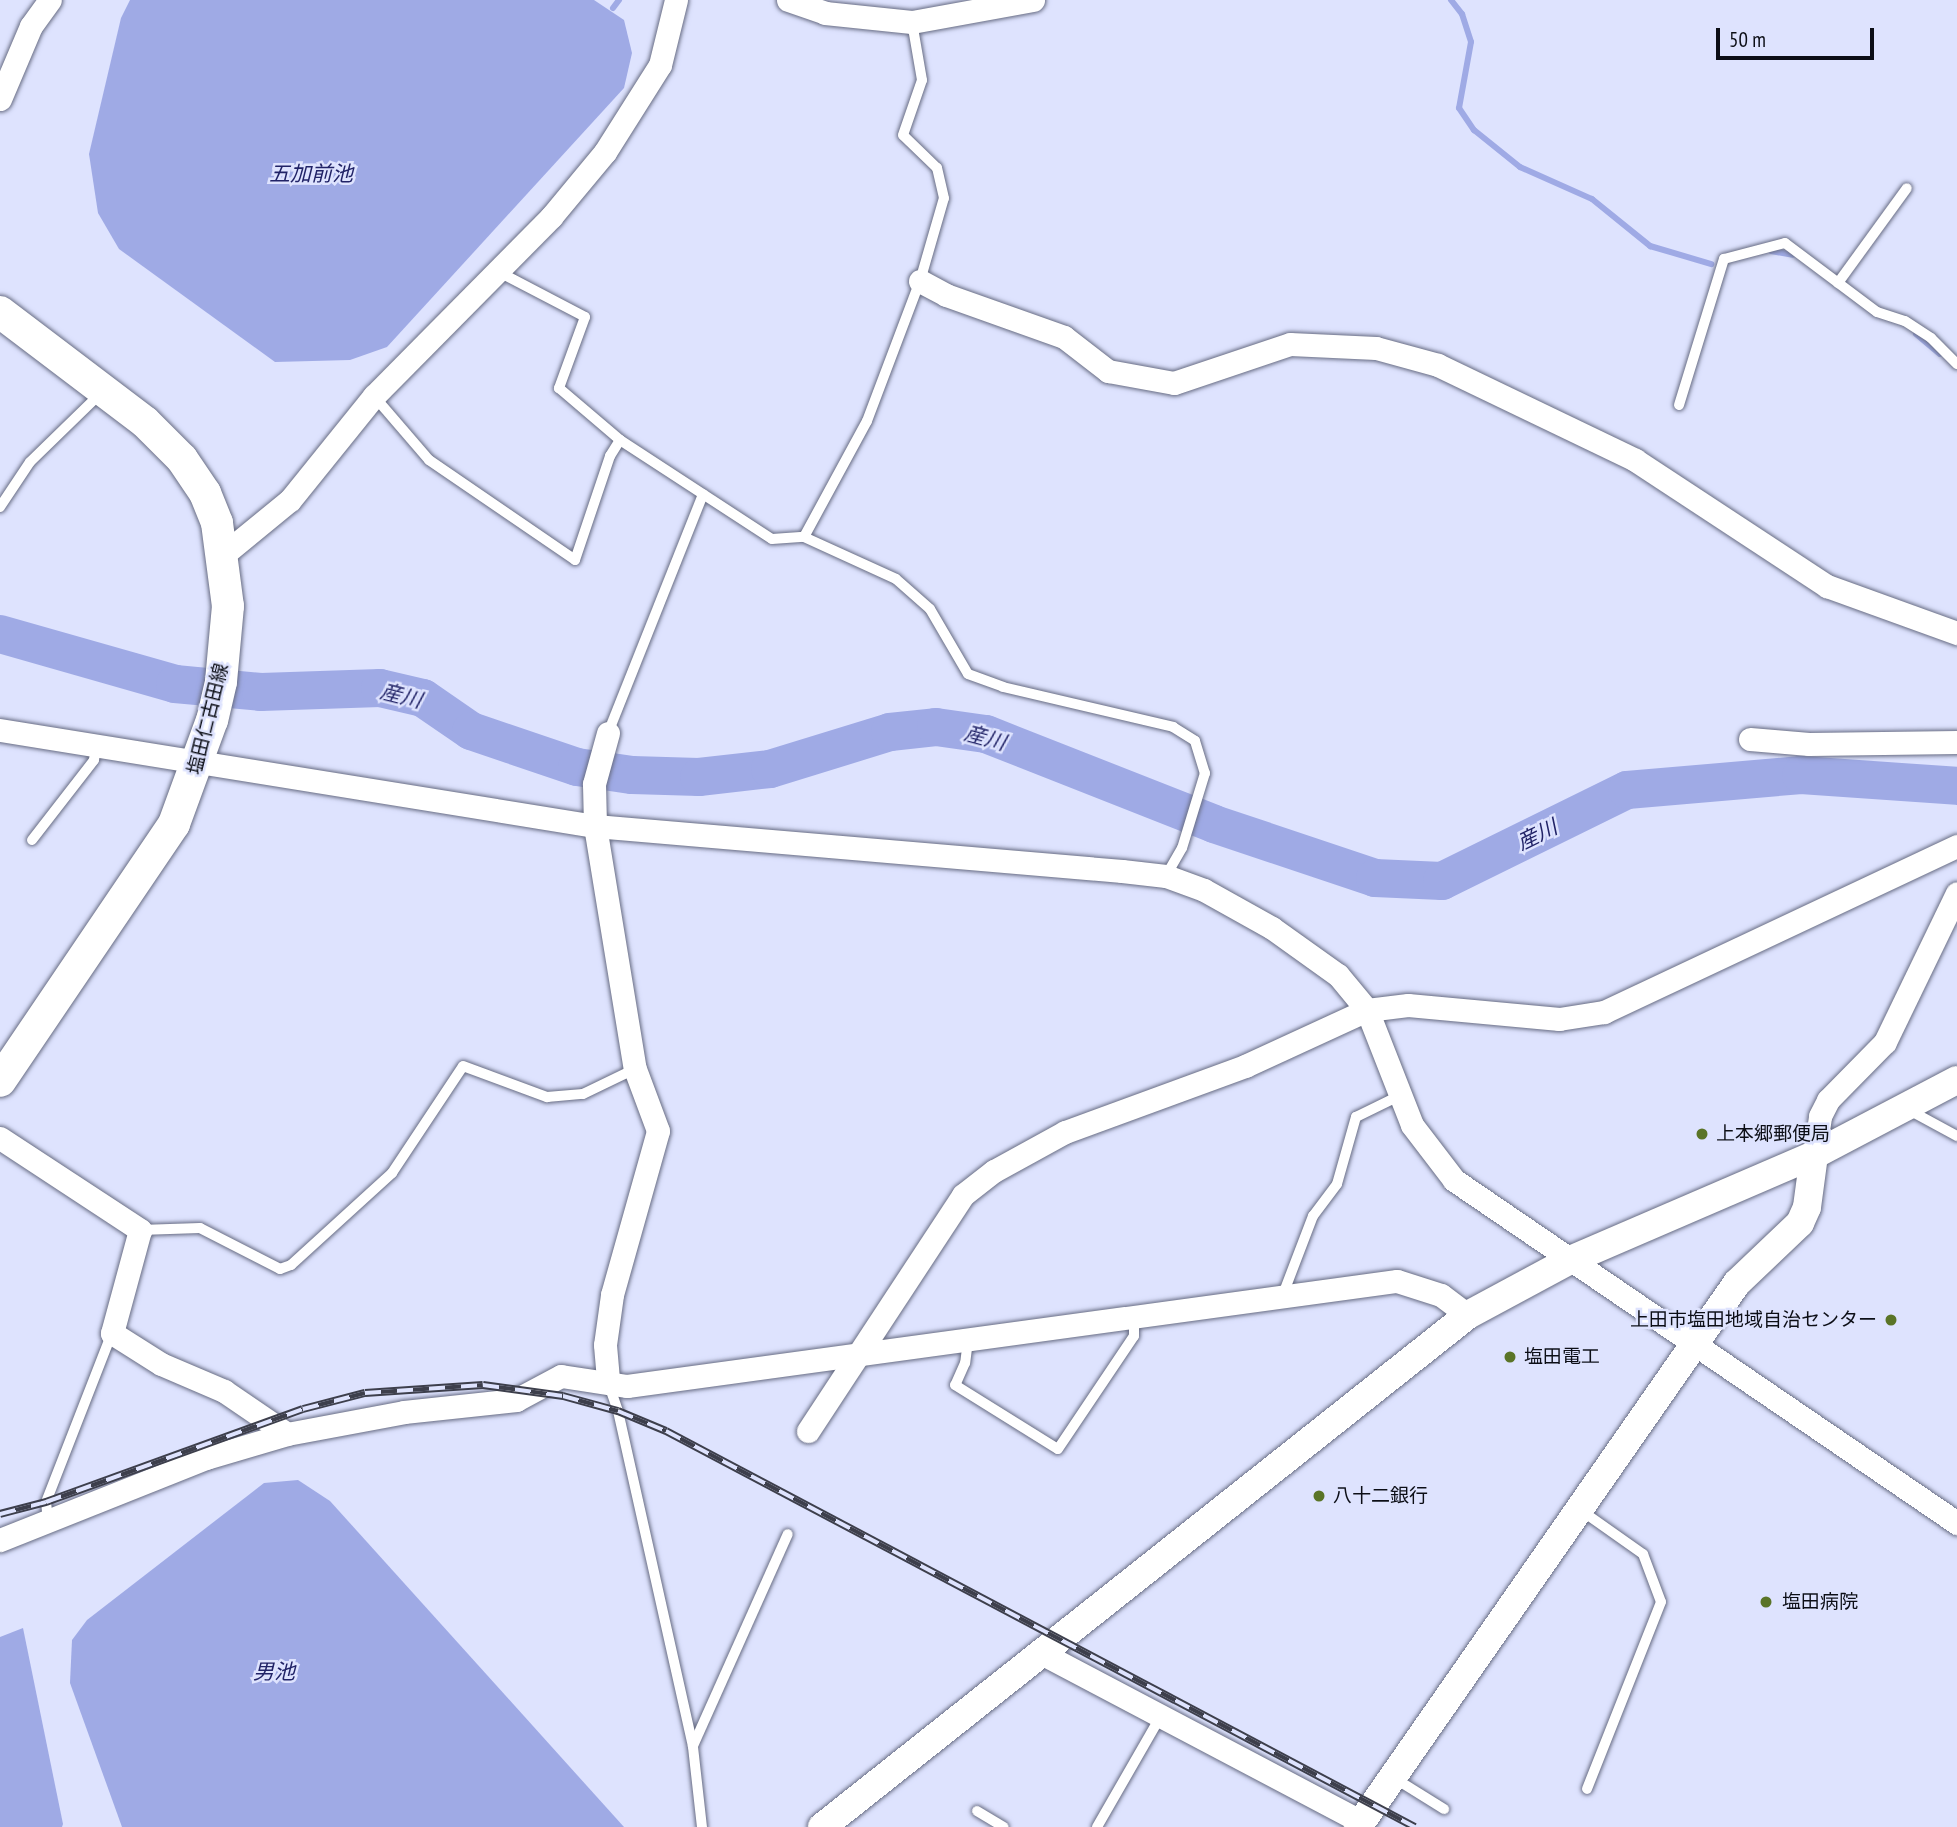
<!DOCTYPE html>
<meta charset="utf-8">
<style>
body{margin:0}
#map{position:relative;width:1957px;height:1827px;overflow:hidden;background:#dee3fe;font-family:"PT Sans Narrow","Noto Sans JP",sans-serif}
div>[style]{position:absolute}
.water>*{inset:0;background:#9faae5}
.stream>*{height:6px;margin:-3px;padding:0 3px;transform-origin:3px;border-radius:3px;background:#9faae5}
.river>*{height:38px;margin:-19px;padding:0 19px;transform-origin:19px;border-radius:19px;background:#9faae5}
.roads{filter:drop-shadow(0 0 2px #676c83) drop-shadow(0 0 2px #676c83)}
.service>*{height:10px;margin:-5px;padding:0 5px;transform-origin:5px;border-radius:5px;background:#fff}
.minor>*{height:23px;margin:-11.5px;padding:0 11.5px;transform-origin:11.5px;border-radius:11.5px;background:#fff}
.tertiary>*{height:28px;margin:-14px;padding:0 14px;transform-origin:14px;border-radius:14px;background:#fff}
.secondary>*{height:32px;margin:-16px;padding:0 16px;transform-origin:16px;border-radius:16px;background:#fff}
.rail>*{height:8px;margin-top:-4px;transform-origin:0;background:repeating-linear-gradient(90deg,#dee3fe 0 16px,#3d3f4c 0 32px);box-sizing:border-box;border-block:2px solid #3d3f4c}
.dots>*{width:19px;height:19px;translate:-50% -50%;box-sizing:border-box;border:4px solid #dee3fe;border-radius:50%}
span{translate:-50% -50%;white-space:nowrap;text-align:center;line-height:1.15;-webkit-text-stroke:5px #dee3fe;paint-order:stroke}
.street-label{font-size:19px;color:#0c0e16}
.poi-label{font-size:19px;color:#0c0e16}
.left{translate:0 -50%;text-align:left}
.right{translate:-100% -50%;text-align:right}
.water-label{font-size:21px;color:#212367;font-style:italic}
.scale{position:absolute;left:1716px;top:28px;width:158px;height:32px;box-sizing:border-box;border:4px solid #0c0e16;border-top:0;padding-left:9px;font-size:21px;line-height:24px;white-space:nowrap;color:#0c0e16;-webkit-text-stroke:5px #dee3fe;paint-order:stroke}
</style>
<div id="map">
<div class="water">
<div style="clip-path:polygon(130px 0,594px 0,624px 20px,632px 53px,624px 88px,387px 347px,350px 360px,275px 362px,119px 249px,98px 213px,89px 154px,121px 18px)"></div>
<div style="clip-path:polygon(298px 1480px,330px 1501px,624px 1827px,122px 1827px,70px 1683px,72px 1640px,87px 1620px,264px 1483px)"></div>
<div style="clip-path:polygon(23px 1628px,63px 1824px,62px 1827px,0 1827px,0 1637px)"></div>
</div>
<div class="stream">
<div style="left:1451px;top:0;width:18px;rotate:52deg"></div>
<div style="left:1462px;top:14px;width:29px;rotate:72deg"></div>
<div style="left:1471px;top:42px;width:67px;rotate:100.3deg"></div>
<div style="left:1459px;top:108px;width:27px;rotate:56deg"></div>
<div style="left:1474px;top:130px;width:59px;rotate:38.8deg"></div>
<div style="left:1520px;top:167px;width:79px;rotate:24deg"></div>
<div style="left:1592px;top:199px;width:75px;rotate:39deg"></div>
<div style="left:1650px;top:246px;width:64px;rotate:16.4deg"></div>
<div style="left:613px;top:8px;width:10px;rotate:-53deg"></div>
<div style="left:1771px;top:251px;width:22px;rotate:10deg"></div>
<div style="left:1916px;top:334px;width:31px;rotate:40deg"></div>
</div>
<div class="river">
<div style="left:0;top:634px;width:182px;rotate:15.9deg"></div>
<div style="left:175px;top:684px;width:86px;rotate:5.3deg"></div>
<div style="left:261px;top:692px;width:119px;rotate:-1.9deg"></div>
<div style="left:380px;top:688px;width:44px;rotate:13.1deg"></div>
<div style="left:423px;top:698px;width:58px;rotate:34.5deg"></div>
<div style="left:471px;top:731px;width:112px;rotate:18.8deg"></div>
<div style="left:577px;top:767px;width:56px;rotate:8.3deg"></div>
<div style="left:632px;top:775px;width:67px;rotate:1.7deg"></div>
<div style="left:699px;top:777px;width:71px;rotate:-6.4deg"></div>
<div style="left:770px;top:769px;width:126px;rotate:-17.1deg"></div>
<div style="left:890px;top:732px;width:46px;rotate:-6.2deg"></div>
<div style="left:936px;top:727px;width:50px;rotate:8deg"></div>
<div style="left:986px;top:734px;width:245px;rotate:21.5deg"></div>
<div style="left:1214px;top:824px;width:170px;rotate:18.5deg"></div>
<div style="left:1375px;top:878px;width:67px;rotate:2.6deg"></div>
<div style="left:1442px;top:881px;width:206px;rotate:-26.2deg"></div>
<div style="left:1627px;top:790px;width:175px;rotate:-4.9deg"></div>
<div style="left:1801px;top:775px;width:156px;rotate:4deg"></div>
</div>
<div class="roads">
<div class="service">
<div style="left:499px;top:272px;width:97px;rotate:27.6deg"></div>
<div style="left:585px;top:317px;width:76px;rotate:110.1deg"></div>
<div style="left:559px;top:388px;width:80px;rotate:40.4deg"></div>
<div style="left:620px;top:440px;width:181px;rotate:33.1deg"></div>
<div style="left:772px;top:539px;width:32px;rotate:-4deg"></div>
<div style="left:804px;top:537px;width:101px;rotate:24.5deg"></div>
<div style="left:896px;top:579px;width:45px;rotate:41.4deg"></div>
<div style="left:930px;top:609px;width:75px;rotate:59.7deg"></div>
<div style="left:968px;top:674px;width:37px;rotate:20deg"></div>
<div style="left:1003px;top:687px;width:175px;rotate:13.2deg"></div>
<div style="left:1173px;top:727px;width:26px;rotate:32deg"></div>
<div style="left:1195px;top:741px;width:34px;rotate:73deg"></div>
<div style="left:1205px;top:773px;width:78px;rotate:107deg"></div>
<div style="left:1182px;top:848px;width:32px;rotate:120deg"></div>
<div style="left:1838px;top:283px;width:117px;rotate:-54deg"></div>
<div style="left:374px;top:396px;width:84px;rotate:49.3deg"></div>
<div style="left:429px;top:460px;width:177px;rotate:34.4deg"></div>
<div style="left:575px;top:560px;width:110px;rotate:-71.4deg"></div>
<div style="left:610px;top:456px;width:19px;rotate:-58deg"></div>
<div style="left:1679px;top:405px;width:153px;rotate:-72.9deg"></div>
<div style="left:1724px;top:259px;width:63px;rotate:-14.7deg"></div>
<div style="left:1785px;top:243px;width:115px;rotate:36.9deg"></div>
<div style="left:1877px;top:312px;width:29px;rotate:18deg"></div>
<div style="left:1905px;top:321px;width:31px;rotate:33deg"></div>
<div style="left:1931px;top:338px;width:37px;rotate:45deg"></div>
<div style="left:0;top:507px;width:54px;rotate:-56.3deg"></div>
<div style="left:30px;top:462px;width:100px;rotate:-44.2deg"></div>
<div style="left:804px;top:537px;width:132px;rotate:-61.5deg"></div>
<div style="left:867px;top:421px;width:150px;rotate:-69.3deg"></div>
<div style="left:920px;top:281px;width:86px;rotate:-73.9deg"></div>
<div style="left:944px;top:198px;width:31px;rotate:-103deg"></div>
<div style="left:937px;top:168px;width:47px;rotate:-135.9deg"></div>
<div style="left:903px;top:135px;width:58px;rotate:-70.9deg"></div>
<div style="left:922px;top:80px;width:59px;rotate:-99.8deg"></div>
<div style="left:608px;top:733px;width:257px;rotate:-68.3deg"></div>
<div style="left:32px;top:840px;width:101px;rotate:-52.2deg"></div>
<div style="left:94px;top:760px;width:13px;rotate:-81deg"></div>
<div style="left:1909px;top:1110px;width:55px;rotate:28.4deg"></div>
<div style="left:140px;top:1230px;width:60px;rotate:-1.9deg"></div>
<div style="left:200px;top:1228px;width:90px;rotate:27.1deg"></div>
<div style="left:280px;top:1269px;width:12px;rotate:-20deg"></div>
<div style="left:291px;top:1265px;width:137px;rotate:-42.3deg"></div>
<div style="left:392px;top:1173px;width:128px;rotate:-56.4deg"></div>
<div style="left:463px;top:1066px;width:90px;rotate:20.3deg"></div>
<div style="left:547px;top:1097px;width:36px;rotate:-5deg"></div>
<div style="left:583px;top:1094px;width:58px;rotate:-25.7deg"></div>
<div style="left:1282px;top:1297px;width:87px;rotate:-69.1deg"></div>
<div style="left:1313px;top:1216px;width:40px;rotate:-53deg"></div>
<div style="left:1337px;top:1184px;width:70px;rotate:-74.2deg"></div>
<div style="left:1356px;top:1117px;width:46px;rotate:-26deg"></div>
<div style="left:968px;top:1340px;width:23px;rotate:97deg"></div>
<div style="left:965px;top:1363px;width:24px;rotate:114deg"></div>
<div style="left:955px;top:1385px;width:121px;rotate:31.9deg"></div>
<div style="left:1058px;top:1449px;width:136px;rotate:-56.1deg"></div>
<div style="left:1134px;top:1336px;width:19px;rotate:-90deg"></div>
<div style="left:608px;top:1382px;width:31px;rotate:71deg"></div>
<div style="left:618px;top:1411px;width:344px;rotate:77.4deg"></div>
<div style="left:693px;top:1747px;width:81px;rotate:83.6deg"></div>
<div style="left:1582px;top:1511px;width:75px;rotate:35.2deg"></div>
<div style="left:1643px;top:1554px;width:51px;rotate:69.4deg"></div>
<div style="left:1661px;top:1602px;width:201px;rotate:111.6deg"></div>
<div style="left:48px;top:1521px;width:19px;rotate:-96deg"></div>
<div style="left:46px;top:1502px;width:181px;rotate:-68.7deg"></div>
<div style="left:693px;top:1746px;width:232px;rotate:-65.9deg"></div>
<div style="left:1394px;top:1778px;width:59px;rotate:31.8deg"></div>
<div style="left:977px;top:1811px;width:31px;rotate:31deg"></div>
<div style="left:1097px;top:1827px;width:130px;rotate:-60.1deg"></div>
</div>
<div class="minor">
<div style="left:788px;top:0;width:39px;rotate:19deg"></div>
<div style="left:825px;top:13px;width:87px;rotate:5.9deg"></div>
<div style="left:912px;top:22px;width:123px;rotate:-10.3deg"></div>
<div style="left:0;top:99px;width:79px;rotate:-67deg"></div>
<div style="left:31px;top:26px;width:32px;rotate:-54deg"></div>
<div style="left:920px;top:281px;width:30px;rotate:28deg"></div>
<div style="left:946px;top:295px;width:125px;rotate:19.6deg"></div>
<div style="left:1064px;top:337px;width:56px;rotate:37.7deg"></div>
<div style="left:1108px;top:371px;width:67px;rotate:10.3deg"></div>
<div style="left:1174px;top:383px;width:122px;rotate:-18.6deg"></div>
<div style="left:1290px;top:344px;width:86px;rotate:2.7deg"></div>
<div style="left:1376px;top:348px;width:64px;rotate:15.3deg"></div>
<div style="left:1438px;top:365px;width:219px;rotate:25.7deg"></div>
<div style="left:1635px;top:460px;width:230px;rotate:33.3deg"></div>
<div style="left:1827px;top:586px;width:138px;rotate:19.9deg"></div>
<div style="left:224px;top:554px;width:85px;rotate:-39.3deg"></div>
<div style="left:290px;top:500px;width:134px;rotate:-51.1deg"></div>
<div style="left:374px;top:396px;width:252px;rotate:-45.3deg"></div>
<div style="left:551px;top:217px;width:85px;rotate:-50.3deg"></div>
<div style="left:605px;top:152px;width:103px;rotate:-57.7deg"></div>
<div style="left:660px;top:65px;width:67px;rotate:-76.2deg"></div>
<div style="left:0;top:730px;width:603px;rotate:9.17deg"></div>
<div style="left:595px;top:826px;width:529px;rotate:4.88deg"></div>
<div style="left:1122px;top:871px;width:44px;rotate:6.5deg"></div>
<div style="left:1166px;top:876px;width:40px;rotate:20.2deg"></div>
<div style="left:1204px;top:890px;width:78px;rotate:29.2deg"></div>
<div style="left:1272px;top:928px;width:81px;rotate:35.5deg"></div>
<div style="left:1338px;top:975px;width:45px;rotate:50.4deg"></div>
<div style="left:1367px;top:1010px;width:123px;rotate:68.6deg"></div>
<div style="left:1412px;top:1125px;width:69px;rotate:52.6deg"></div>
<div style="left:1454px;top:1180px;width:609px;rotate:34.29deg"></div>
<div style="left:608px;top:733px;width:53px;rotate:105.4deg"></div>
<div style="left:594px;top:784px;width:42px;rotate:88.6deg"></div>
<div style="left:595px;top:826px;width:246px;rotate:80.7deg"></div>
<div style="left:635px;top:1069px;width:66px;rotate:69.6deg"></div>
<div style="left:658px;top:1131px;width:170px;rotate:105.7deg"></div>
<div style="left:612px;top:1295px;width:50px;rotate:98deg"></div>
<div style="left:605px;top:1345px;width:37px;rotate:85deg"></div>
<div style="left:1750px;top:739px;width:59px;rotate:4.8deg"></div>
<div style="left:1809px;top:744px;width:148px;rotate:-0.8deg"></div>
<div style="left:0;top:1138px;width:168px;rotate:33.3deg"></div>
<div style="left:140px;top:1230px;width:107px;rotate:105.2deg"></div>
<div style="left:112px;top:1333px;width:58px;rotate:32.3deg"></div>
<div style="left:161px;top:1364px;width:69px;rotate:23.2deg"></div>
<div style="left:224px;top:1391px;width:76px;rotate:34.3deg"></div>
<div style="left:1814px;top:1155px;width:39px;rotate:-81deg"></div>
<div style="left:1820px;top:1116px;width:18px;rotate:-63deg"></div>
<div style="left:1828px;top:1100px;width:81px;rotate:-45.5deg"></div>
<div style="left:1885px;top:1042px;width:165px;rotate:-64.2deg"></div>
<div style="left:808px;top:1431px;width:282px;rotate:-56.7deg"></div>
<div style="left:963px;top:1195px;width:39px;rotate:-38deg"></div>
<div style="left:994px;top:1171px;width:81px;rotate:-28.8deg"></div>
<div style="left:1065px;top:1132px;width:192px;rotate:-20.1deg"></div>
<div style="left:1245px;top:1066px;width:134px;rotate:-24.7deg"></div>
<div style="left:1367px;top:1010px;width:41px;rotate:-7deg"></div>
<div style="left:1408px;top:1005px;width:152px;rotate:5.3deg"></div>
<div style="left:1559px;top:1019px;width:46px;rotate:-8.8deg"></div>
<div style="left:1604px;top:1012px;width:390px;rotate:-25.2deg"></div>
<div style="left:0;top:1540px;width:222px;rotate:-21.7deg"></div>
<div style="left:206px;top:1458px;width:84px;rotate:-16.5deg"></div>
<div style="left:287px;top:1434px;width:119px;rotate:-10.6deg"></div>
<div style="left:404px;top:1412px;width:113px;rotate:-6.1deg"></div>
<div style="left:516px;top:1400px;width:51px;rotate:-28.1deg"></div>
<div style="left:561px;top:1376px;width:67px;rotate:8.6deg"></div>
<div style="left:627px;top:1386px;width:777px;rotate:-7.77deg"></div>
<div style="left:1397px;top:1281px;width:46px;rotate:17.7deg"></div>
<div style="left:1441px;top:1295px;width:34px;rotate:37deg"></div>
<div style="left:1045px;top:1655px;width:358px;rotate:27.8deg"></div>
</div>
<div class="tertiary">
<div style="left:822px;top:1827px;width:824px;rotate:-38.4deg"></div>
<div style="left:1468px;top:1315px;width:116px;rotate:-28.3deg"></div>
<div style="left:1570px;top:1260px;width:266px;rotate:-23.3deg"></div>
<div style="left:1814px;top:1155px;width:161px;rotate:-27.7deg"></div>
<div style="left:1358px;top:1827px;width:663px;rotate:-55.14deg"></div>
<div style="left:1737px;top:1283px;width:87px;rotate:-43.6deg"></div>
<div style="left:1800px;top:1223px;width:17px;rotate:-66deg"></div>
<div style="left:1807px;top:1207px;width:52px;rotate:-82.3deg"></div>
</div>
<div class="secondary">
<div style="left:0;top:312px;width:182px;rotate:37.2deg"></div>
<div style="left:145px;top:422px;width:52px;rotate:45deg"></div>
<div style="left:182px;top:459px;width:41px;rotate:55.9deg"></div>
<div style="left:205px;top:493px;width:32px;rotate:68deg"></div>
<div style="left:217px;top:523px;width:84px;rotate:82.5deg"></div>
<div style="left:228px;top:606px;width:76px;rotate:95.3deg"></div>
<div style="left:221px;top:682px;width:39px;rotate:103deg"></div>
<div style="left:212px;top:720px;width:111px;rotate:110.1deg"></div>
<div style="left:174px;top:824px;width:310px;rotate:124.1deg"></div>
</div>
</div>
<div class="rail">
<div style="left:0;top:1514px;width:48px;rotate:-14.6deg"></div>
<div style="left:46px;top:1502px;width:273px;rotate:-19.9deg"></div>
<div style="left:303px;top:1409px;width:64px;rotate:-14.5deg"></div>
<div style="left:365px;top:1393px;width:118px;rotate:-3.9deg"></div>
<div style="left:483px;top:1385px;width:81px;rotate:7.8deg"></div>
<div style="left:563px;top:1396px;width:57px;rotate:15.3deg"></div>
<div style="left:618px;top:1411px;width:52px;rotate:22.6deg"></div>
<div style="left:666px;top:1431px;width:847px;rotate:27.87deg"></div>
</div>
<div class="dots">
<div style="left:1702px;top:1134px;background:#5a7427"></div>
<div style="left:1891px;top:1320px;background:#5a7427"></div>
<div style="left:1510px;top:1357px;background:#5a7427"></div>
<div style="left:1319px;top:1496px;background:#5a7427"></div>
<div style="left:1766px;top:1602px;background:#5a7427"></div>
</div>
<div class="street-label">
<span style="left:208px;top:719px;rotate:-76deg">塩田仁古田線</span>
</div>
<div class="poi-label">
<span class="left" style="left:1716px;top:1134px">上本郷郵便局</span>
<span class="right" style="left:1877px;top:1320px">上田市塩田地域自治センター</span>
<span class="left" style="left:1524px;top:1357px">塩田電工</span>
<span class="left" style="left:1333px;top:1496px">八十二銀行</span>
<span class="left" style="left:1782px;top:1602px">塩田病院</span>
</div>
<div class="water-label">
<span style="left:311px;top:174px">五加前池</span>
<span style="left:401px;top:696px;rotate:14deg">産川</span>
<span style="left:985px;top:738px;rotate:15deg">産川</span>
<span style="left:1537px;top:835px;rotate:-26deg">産川</span>
<span style="left:274px;top:1672px">男池</span>
</div>
<div class="scale">50 m</div>
</div>
